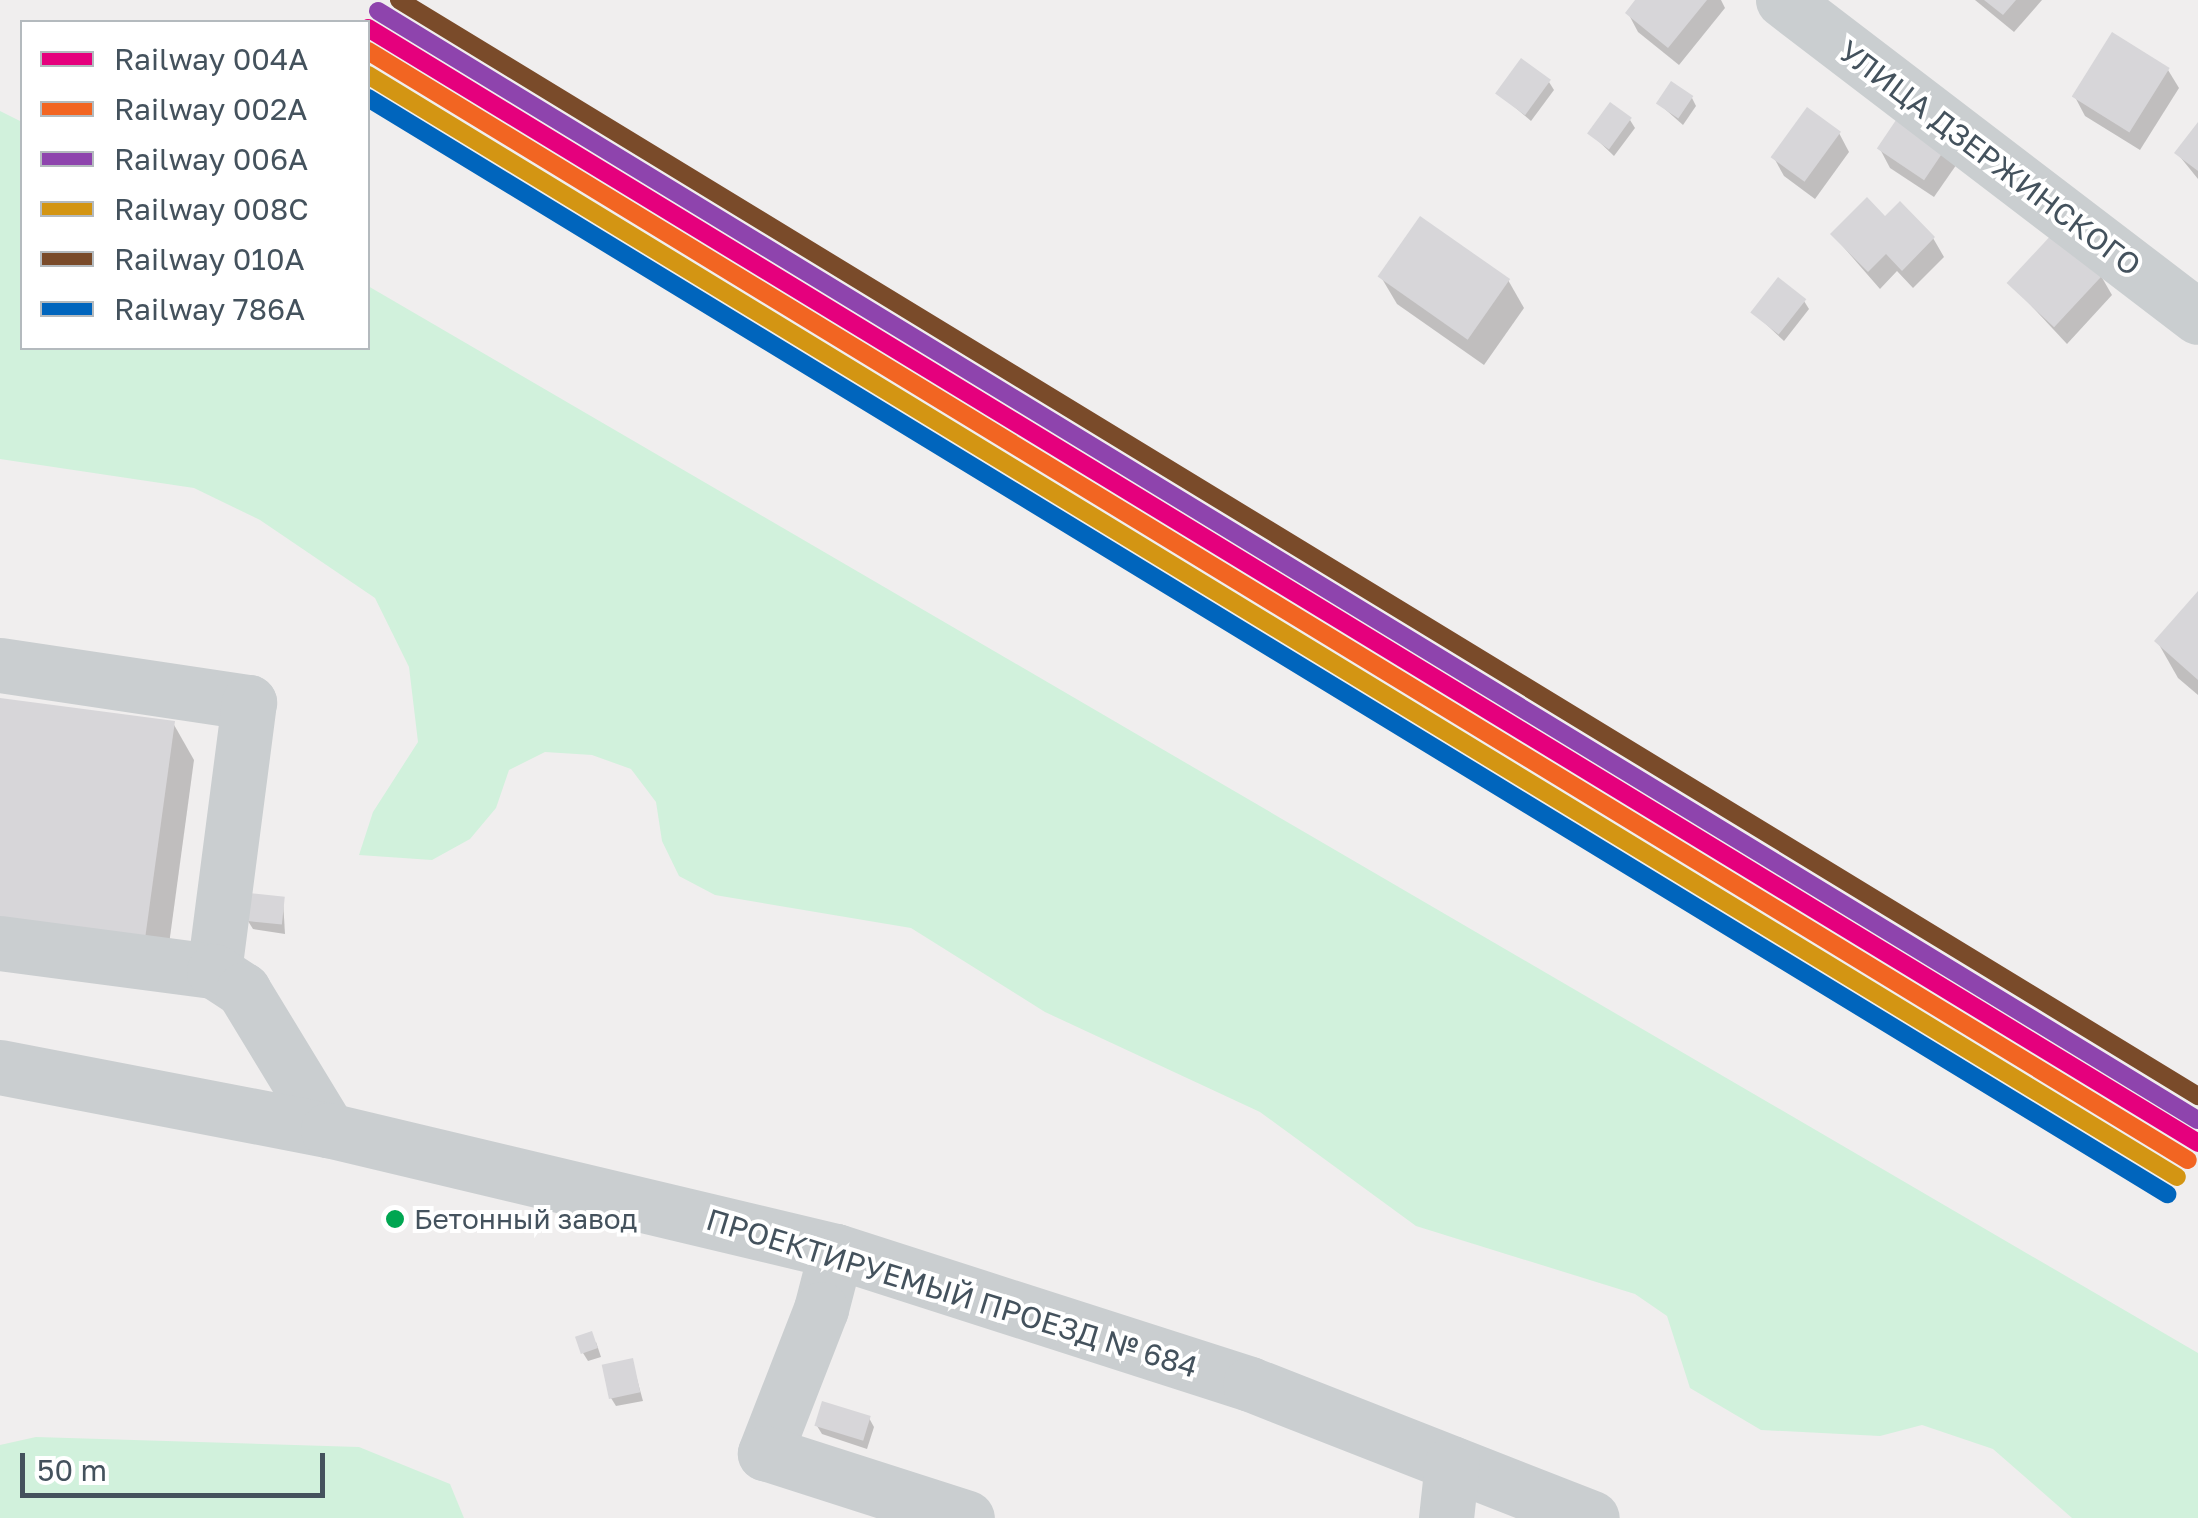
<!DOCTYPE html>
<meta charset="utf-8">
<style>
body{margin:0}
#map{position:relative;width:2198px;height:1518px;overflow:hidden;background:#f0eeee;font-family:"Golos Text",sans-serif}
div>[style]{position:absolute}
.green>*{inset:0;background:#d1f1dc}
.shadow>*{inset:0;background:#0003}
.building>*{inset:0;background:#d7d6d9;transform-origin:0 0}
.minor>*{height:55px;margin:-27.5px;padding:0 27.5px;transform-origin:27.5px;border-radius:27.5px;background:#caced0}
.rail-1>*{height:18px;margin:-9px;padding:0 9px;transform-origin:9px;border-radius:9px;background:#e5007d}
.rail-2>*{height:18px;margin:-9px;padding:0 9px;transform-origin:9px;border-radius:9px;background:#f26522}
.rail-3>*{height:18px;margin:-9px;padding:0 9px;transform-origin:9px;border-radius:9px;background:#8e44ad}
.rail-4>*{height:18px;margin:-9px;padding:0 9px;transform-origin:9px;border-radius:9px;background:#d39513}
.rail-5>*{height:18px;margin:-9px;padding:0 9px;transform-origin:9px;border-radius:9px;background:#7a4b2a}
.rail-6>*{height:18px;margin:-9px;padding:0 9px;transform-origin:9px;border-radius:9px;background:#0065bd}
.dots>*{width:28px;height:28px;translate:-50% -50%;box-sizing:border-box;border:5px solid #fff;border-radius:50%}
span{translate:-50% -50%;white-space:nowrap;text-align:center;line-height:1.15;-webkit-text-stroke:8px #fff;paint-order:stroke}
.bus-label{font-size:28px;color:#44525d}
.left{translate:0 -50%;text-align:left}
.street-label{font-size:30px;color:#44525d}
.legend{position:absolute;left:20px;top:20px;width:350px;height:330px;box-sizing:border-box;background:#fff;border:2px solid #b4babe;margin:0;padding:12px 18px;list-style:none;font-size:30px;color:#44525d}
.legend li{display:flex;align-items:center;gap:20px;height:50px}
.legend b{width:50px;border:2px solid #b4babe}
.scale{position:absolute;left:20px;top:1453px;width:305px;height:45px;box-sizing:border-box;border:5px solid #44525d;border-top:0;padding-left:12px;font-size:30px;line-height:35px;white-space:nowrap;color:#44525d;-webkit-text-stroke:8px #fff;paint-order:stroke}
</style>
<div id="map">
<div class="green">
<div style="clip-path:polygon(0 111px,22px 122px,22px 348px,368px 348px,368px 286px,2198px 1353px,2198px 1518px,2072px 1518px,1993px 1449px,1922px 1425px,1880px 1436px,1761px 1430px,1690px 1388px,1667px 1316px,1635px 1294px,1416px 1226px,1260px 1112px,1045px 1012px,911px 928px,715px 895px,679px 876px,662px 841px,656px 802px,631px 769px,592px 755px,545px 752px,509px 770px,496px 808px,470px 839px,432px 860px,359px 855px,373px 812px,418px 742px,409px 667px,375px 598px,260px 520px,194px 488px,0 459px)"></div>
<div style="clip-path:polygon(36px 1437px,359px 1447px,450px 1484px,464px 1518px,0 1518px,0 1445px)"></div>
</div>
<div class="shadow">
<div style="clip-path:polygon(1638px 0,1721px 0,1725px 8px,1679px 65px,1638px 32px,1628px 13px)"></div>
<div style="clip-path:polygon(1975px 0,2042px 0,2014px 32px)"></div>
<div style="clip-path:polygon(2168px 70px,2179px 88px,2140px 150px,2085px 116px,2075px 97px)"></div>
<div style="clip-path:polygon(1549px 82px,1554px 90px,1531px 121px,1498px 93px)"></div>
<div style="clip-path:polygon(1692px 98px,1696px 106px,1683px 125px,1658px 103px)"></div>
<div style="clip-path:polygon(1630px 120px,1635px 128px,1614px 156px,1591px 134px)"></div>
<div style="clip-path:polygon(2198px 126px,2198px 179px,2177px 153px)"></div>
<div style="clip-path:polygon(1839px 133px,1849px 152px,1815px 199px,1784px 176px,1774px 158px)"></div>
<div style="clip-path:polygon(1977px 135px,1934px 197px,1890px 168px,1880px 149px)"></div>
<div style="clip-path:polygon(1885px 219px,1933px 238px,1944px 257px,1913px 288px,1897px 271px,1880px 289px,1833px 235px)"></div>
<div style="clip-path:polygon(2101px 276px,2112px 295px,2067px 344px,2011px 284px)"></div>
<div style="clip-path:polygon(1381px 277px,1508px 280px,1524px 308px,1484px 365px,1397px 304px)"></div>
<div style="clip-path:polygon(1804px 301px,1809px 309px,1784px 341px,1753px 312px)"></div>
<div style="clip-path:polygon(2198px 594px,2198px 695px,2178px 678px,2157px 641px)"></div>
<div style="clip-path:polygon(0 701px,173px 723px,194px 760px,165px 974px)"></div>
<div style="clip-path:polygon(283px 900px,285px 934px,253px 929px,248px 921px)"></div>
<div style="clip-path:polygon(596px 1342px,601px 1357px,588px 1361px,583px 1353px)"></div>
<div style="clip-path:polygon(632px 1361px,643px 1401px,616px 1406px,611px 1398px)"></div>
<div style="clip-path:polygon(869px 1418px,874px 1427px,867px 1449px,822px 1434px,817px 1426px)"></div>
</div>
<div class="building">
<div style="clip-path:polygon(1635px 0,1707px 0,1668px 48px,1625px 13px)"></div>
<div style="clip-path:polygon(1984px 0,2016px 0,2003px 15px)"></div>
<div style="left:2112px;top:32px;width:68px;height:76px;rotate:32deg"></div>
<div style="left:1521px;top:58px;width:37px;height:44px;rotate:36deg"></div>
<div style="left:1671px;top:81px;width:27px;height:27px;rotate:34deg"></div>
<div style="left:1921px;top:83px;width:57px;height:79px;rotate:34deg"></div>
<div style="left:1610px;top:102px;width:27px;height:39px;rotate:36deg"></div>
<div style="left:1807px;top:107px;width:42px;height:62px;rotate:36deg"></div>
<div style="clip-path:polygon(2198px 122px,2198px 171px,2174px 153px)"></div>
<div style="clip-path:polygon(1867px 197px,1885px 216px,1900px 201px,1935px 237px,1902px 271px,1886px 254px,1868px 272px,1830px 234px)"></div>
<div style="left:1420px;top:216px;width:110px;height:74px;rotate:35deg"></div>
<div style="left:2055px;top:231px;width:65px;height:71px;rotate:43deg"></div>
<div style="left:1778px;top:277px;width:36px;height:45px;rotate:38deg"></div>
<div style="clip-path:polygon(2198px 591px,2198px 680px,2154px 641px)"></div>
<div style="clip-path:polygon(0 698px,175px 721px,145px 939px,0 920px)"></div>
<div style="left:249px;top:893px;width:36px;height:28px;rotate:6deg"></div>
<div style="left:592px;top:1331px;width:18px;height:18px;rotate:71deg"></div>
<div style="left:633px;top:1358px;width:35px;height:32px;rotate:78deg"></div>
<div style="left:822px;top:1401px;width:51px;height:26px;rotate:17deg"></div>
</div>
<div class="minor">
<div style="left:1783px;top:0;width:522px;rotate:37.37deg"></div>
<div style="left:0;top:665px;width:252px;rotate:8.5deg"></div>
<div style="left:249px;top:702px;width:271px;rotate:97.4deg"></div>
<div style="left:0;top:943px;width:216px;rotate:7.5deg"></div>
<div style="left:214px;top:971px;width:35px;rotate:33deg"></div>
<div style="left:243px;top:990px;width:164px;rotate:58.7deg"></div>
<div style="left:0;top:1067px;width:334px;rotate:10.9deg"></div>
<div style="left:328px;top:1130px;width:522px;rotate:13.4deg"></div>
<div style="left:836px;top:1251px;width:435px;rotate:17.8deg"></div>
<div style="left:1250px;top:1384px;width:367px;rotate:21.4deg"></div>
<div style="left:836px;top:1251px;width:60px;rotate:104.5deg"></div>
<div style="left:821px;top:1309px;width:155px;rotate:111.3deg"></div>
<div style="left:765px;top:1453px;width:212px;rotate:17.8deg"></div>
<div style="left:1446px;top:1518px;width:55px;rotate:-83.8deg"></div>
</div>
<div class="rail-1">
<div style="left:368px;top:28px;width:2143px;rotate:31.35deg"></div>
</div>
<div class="rail-2">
<div style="left:368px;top:51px;width:2131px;rotate:31.36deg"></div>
</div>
<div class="rail-3">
<div style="left:378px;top:11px;width:2131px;rotate:31.36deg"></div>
</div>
<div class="rail-4">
<div style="left:368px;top:75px;width:2118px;rotate:31.35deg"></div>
</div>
<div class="rail-5">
<div style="left:399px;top:0;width:2107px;rotate:31.35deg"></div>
</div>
<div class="rail-6">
<div style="left:368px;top:98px;width:2107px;rotate:31.35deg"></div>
</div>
<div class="dots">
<div style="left:395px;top:1219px;background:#00a651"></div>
</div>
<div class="bus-label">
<span class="left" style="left:414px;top:1219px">Бетонный завод</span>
</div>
<div class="street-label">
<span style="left:1990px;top:158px;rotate:37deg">УЛИЦА ДЗЕРЖИНСКОГО</span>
<span style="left:952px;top:1293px;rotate:17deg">ПРОЕКТИРУЕМЫЙ ПРОЕЗД № 684</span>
</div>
<ul class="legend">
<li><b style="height:12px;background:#e5007d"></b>Railway 004А</li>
<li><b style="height:12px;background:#f26522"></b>Railway 002А</li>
<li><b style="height:12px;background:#8e44ad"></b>Railway 006А</li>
<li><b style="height:12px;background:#d39513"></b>Railway 008С</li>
<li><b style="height:12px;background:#7a4b2a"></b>Railway 010А</li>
<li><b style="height:12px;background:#0065bd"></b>Railway 786А</li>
</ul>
<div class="scale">50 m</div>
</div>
